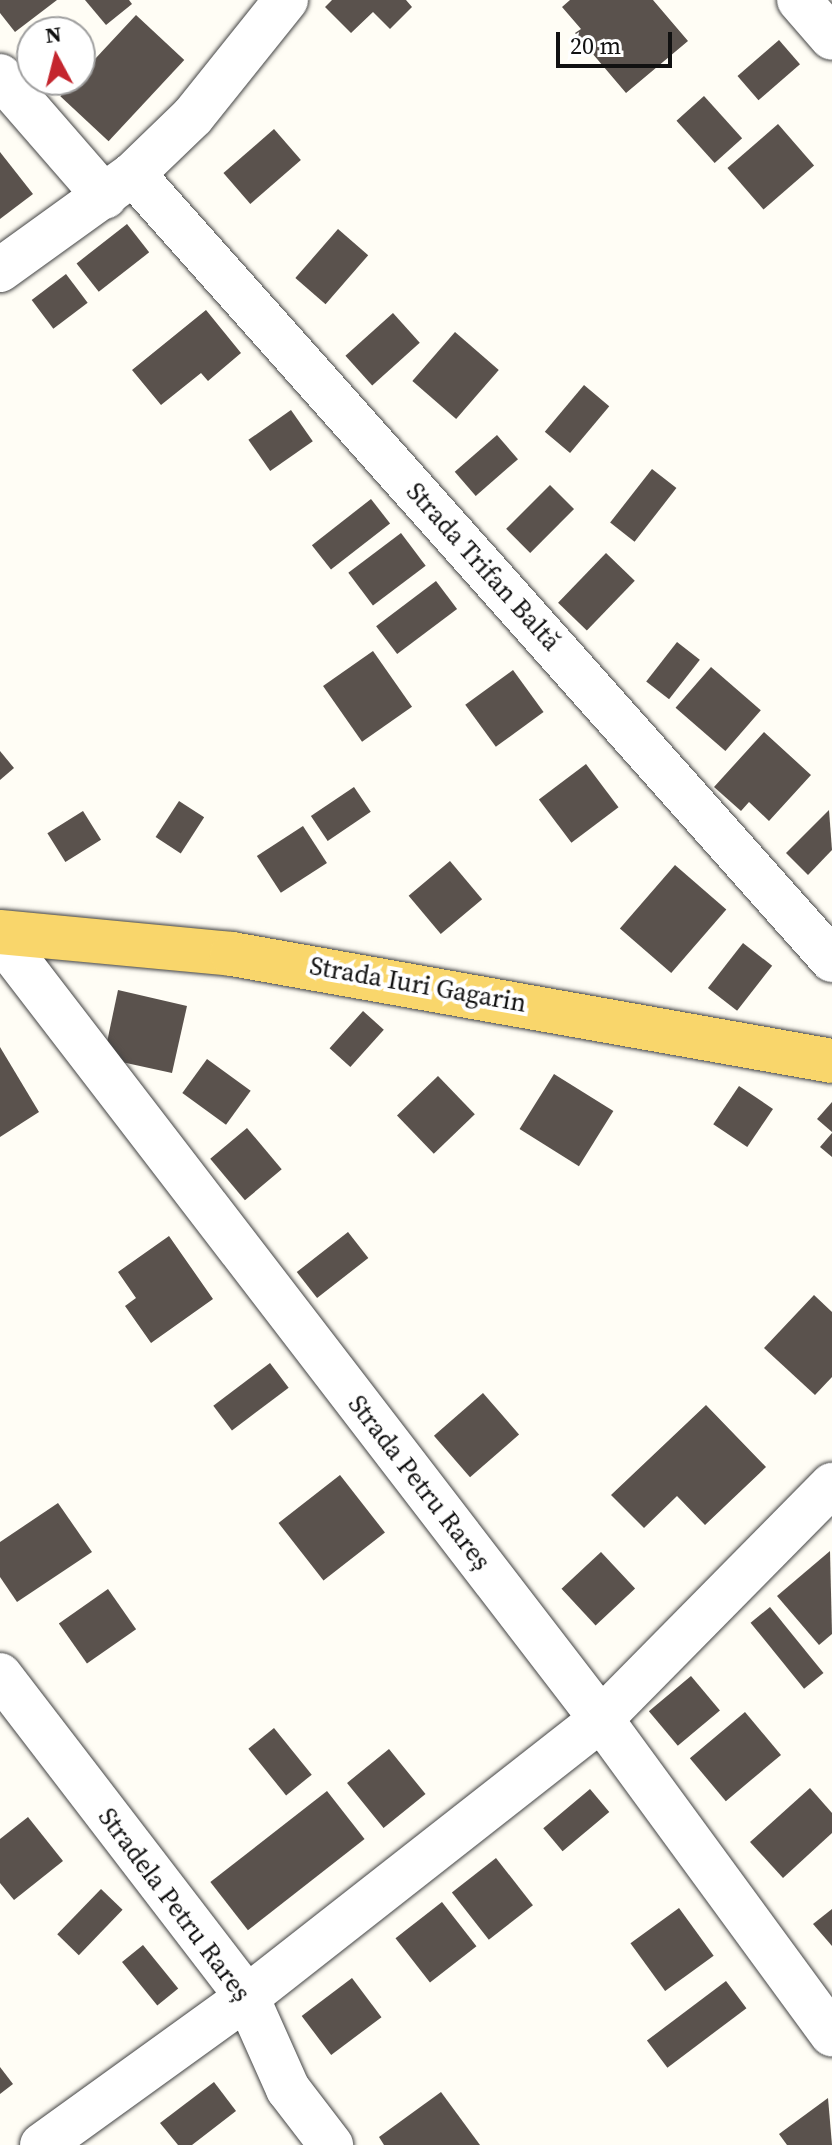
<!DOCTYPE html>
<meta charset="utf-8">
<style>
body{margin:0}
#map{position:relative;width:832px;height:2145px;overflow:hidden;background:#fffdf5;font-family:"Source Serif 4",serif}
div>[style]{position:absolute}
.building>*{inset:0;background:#5a524d;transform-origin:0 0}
.roads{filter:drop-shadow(0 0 2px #444) drop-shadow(0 0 2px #444)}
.minor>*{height:44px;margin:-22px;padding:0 22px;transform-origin:22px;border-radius:22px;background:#fff}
.major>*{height:44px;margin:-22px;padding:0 22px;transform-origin:22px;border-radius:22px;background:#f9d66b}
span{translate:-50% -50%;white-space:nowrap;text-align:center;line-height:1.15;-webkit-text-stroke:8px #fff;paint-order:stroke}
.street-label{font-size:26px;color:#111}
.north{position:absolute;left:16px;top:16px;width:80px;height:80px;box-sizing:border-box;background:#fff;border:2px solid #a0a0a0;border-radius:50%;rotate:353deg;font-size:22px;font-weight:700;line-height:32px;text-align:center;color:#111}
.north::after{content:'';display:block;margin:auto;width:28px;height:36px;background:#c4262e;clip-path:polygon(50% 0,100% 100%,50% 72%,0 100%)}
.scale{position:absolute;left:556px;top:32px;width:116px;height:36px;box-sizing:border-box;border:4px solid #111;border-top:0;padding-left:10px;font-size:24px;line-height:28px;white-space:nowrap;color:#111;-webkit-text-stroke:6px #fff;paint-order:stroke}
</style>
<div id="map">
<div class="building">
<div style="clip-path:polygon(0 0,57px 0,15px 32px,0 13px)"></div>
<div style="clip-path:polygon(85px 0,129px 0,132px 4px,106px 25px)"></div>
<div style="clip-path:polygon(332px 0,406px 0,412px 7px,390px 29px,373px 12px,351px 33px,325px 7px)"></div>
<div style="clip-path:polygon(570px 0,653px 0,688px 41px,626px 93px,575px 33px,581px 29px,562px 7px)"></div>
<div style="left:136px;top:15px;width:66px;height:111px;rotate:43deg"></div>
<div style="left:779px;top:40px;width:32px;height:55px;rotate:49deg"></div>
<div style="left:704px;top:96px;width:57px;height:37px;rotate:48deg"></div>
<div style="left:778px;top:124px;width:55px;height:67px;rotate:49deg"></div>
<div style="left:274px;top:129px;width:41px;height:67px;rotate:49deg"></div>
<div style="clip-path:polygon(0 152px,33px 194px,0 219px)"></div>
<div style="left:127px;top:224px;width:36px;height:64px;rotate:52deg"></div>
<div style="left:338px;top:229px;width:40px;height:65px;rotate:41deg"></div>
<div style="left:66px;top:274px;width:36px;height:43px;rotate:53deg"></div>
<div style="clip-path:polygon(206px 310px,241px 353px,208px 381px,201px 373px,161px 405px,132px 370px)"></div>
<div style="left:393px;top:313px;width:40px;height:64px;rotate:48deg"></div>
<div style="left:455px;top:332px;width:58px;height:65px;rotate:41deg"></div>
<div style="left:584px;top:385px;width:33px;height:61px;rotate:40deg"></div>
<div style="left:291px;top:410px;width:38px;height:52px;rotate:55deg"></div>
<div style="left:497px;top:435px;width:32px;height:56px;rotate:49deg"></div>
<div style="left:652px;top:469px;width:31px;height:68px;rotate:38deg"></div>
<div style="left:550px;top:485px;width:34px;height:62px;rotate:45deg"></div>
<div style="left:371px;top:499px;width:31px;height:75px;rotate:52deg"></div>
<div style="left:401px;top:533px;width:41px;height:66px;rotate:53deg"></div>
<div style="left:606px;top:553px;width:40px;height:69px;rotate:44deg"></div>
<div style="left:436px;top:581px;width:35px;height:75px;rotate:53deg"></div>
<div style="left:677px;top:642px;width:29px;height:50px;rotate:38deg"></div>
<div style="left:373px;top:651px;width:68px;height:61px;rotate:55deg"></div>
<div style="left:711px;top:667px;width:66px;height:54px;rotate:41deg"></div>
<div style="left:513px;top:670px;width:52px;height:59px;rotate:54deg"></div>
<div style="clip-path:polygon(764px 732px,811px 775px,769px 821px,749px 802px,741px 811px,714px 787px)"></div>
<div style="clip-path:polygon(0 751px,14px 768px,0 780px)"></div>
<div style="left:586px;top:764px;width:54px;height:59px;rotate:53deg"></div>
<div style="left:354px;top:787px;width:30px;height:52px;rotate:56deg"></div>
<div style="left:179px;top:801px;width:30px;height:43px;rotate:33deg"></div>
<div style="clip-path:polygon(829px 810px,832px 850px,808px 875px,786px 853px)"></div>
<div style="left:83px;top:811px;width:34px;height:42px;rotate:58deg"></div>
<div style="left:303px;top:826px;width:44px;height:55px;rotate:57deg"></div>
<div style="left:450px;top:861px;width:50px;height:54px;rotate:50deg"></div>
<div style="left:675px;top:865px;width:68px;height:84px;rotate:41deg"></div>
<div style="left:743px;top:943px;width:37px;height:57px;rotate:38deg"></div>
<div style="clip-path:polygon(118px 990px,187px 1006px,172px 1073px,117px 1061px,106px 1047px)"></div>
<div style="left:363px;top:1011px;width:28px;height:50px;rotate:42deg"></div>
<div style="clip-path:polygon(0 1047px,39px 1112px,0 1137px)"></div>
<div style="left:207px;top:1059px;width:54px;height:42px;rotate:36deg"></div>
<div style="left:554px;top:1074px;width:70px;height:65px;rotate:32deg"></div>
<div style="left:438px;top:1076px;width:53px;height:57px;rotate:46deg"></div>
<div style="left:739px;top:1086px;width:41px;height:46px;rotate:34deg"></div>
<div style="clip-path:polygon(832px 1102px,832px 1132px,817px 1119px)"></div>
<div style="left:247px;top:1128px;width:54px;height:48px;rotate:50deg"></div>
<div style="clip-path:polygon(832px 1133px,832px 1157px,820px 1147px)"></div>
<div style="left:348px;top:1232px;width:33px;height:65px;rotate:52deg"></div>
<div style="clip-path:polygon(169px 1236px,213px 1299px,151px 1343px,125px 1306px,136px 1298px,118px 1272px)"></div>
<div style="clip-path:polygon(814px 1295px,832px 1312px,832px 1377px,815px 1395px,764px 1348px)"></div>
<div style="left:270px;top:1363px;width:31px;height:71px;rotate:53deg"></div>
<div style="left:483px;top:1393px;width:55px;height:65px;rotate:49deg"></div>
<div style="clip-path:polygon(706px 1405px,766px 1467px,705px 1525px,677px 1496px,644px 1528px,611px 1495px)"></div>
<div style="left:340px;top:1475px;width:73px;height:78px;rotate:52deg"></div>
<div style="clip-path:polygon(58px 1503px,92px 1552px,17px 1602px,0 1577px,0 1542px)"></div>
<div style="clip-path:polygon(830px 1551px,832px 1634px,819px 1645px,777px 1596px)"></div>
<div style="left:601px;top:1552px;width:50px;height:54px;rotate:47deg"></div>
<div style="left:108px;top:1589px;width:49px;height:60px;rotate:55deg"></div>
<div style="left:770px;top:1607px;width:85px;height:25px;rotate:51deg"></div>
<div style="left:691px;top:1676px;width:45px;height:55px;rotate:50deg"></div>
<div style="left:745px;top:1712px;width:56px;height:72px;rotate:50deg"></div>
<div style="left:274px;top:1728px;width:60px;height:33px;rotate:51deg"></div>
<div style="left:389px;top:1749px;width:58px;height:54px;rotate:51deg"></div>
<div style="clip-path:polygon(810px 1788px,832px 1813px,832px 1833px,783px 1878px,750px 1842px)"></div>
<div style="left:590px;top:1789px;width:30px;height:61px;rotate:50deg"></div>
<div style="left:327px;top:1791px;width:61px;height:148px;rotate:52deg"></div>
<div style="clip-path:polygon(28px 1817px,63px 1861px,14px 1900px,0 1883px,0 1839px)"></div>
<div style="left:496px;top:1858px;width:60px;height:56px;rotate:52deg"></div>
<div style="left:101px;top:1889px;width:30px;height:63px;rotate:44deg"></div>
<div style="left:442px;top:1902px;width:56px;height:59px;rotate:52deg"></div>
<div style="left:679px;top:1908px;width:59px;height:60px;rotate:54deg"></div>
<div style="clip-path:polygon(832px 1909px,832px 1946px,813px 1924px)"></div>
<div style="left:143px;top:1945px;width:56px;height:27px;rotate:51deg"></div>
<div style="left:352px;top:1978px;width:49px;height:63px;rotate:53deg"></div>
<div style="left:726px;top:1981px;width:34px;height:99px;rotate:53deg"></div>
<div style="clip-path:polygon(0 2067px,13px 2084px,0 2094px)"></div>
<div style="clip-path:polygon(214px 2082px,236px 2111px,192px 2145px,178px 2145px,160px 2123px)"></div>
<div style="clip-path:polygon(441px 2092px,480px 2145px,384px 2145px,379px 2137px)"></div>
<div style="clip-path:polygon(828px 2098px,832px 2145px,787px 2145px,779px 2134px)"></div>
</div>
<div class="roads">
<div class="minor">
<div style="left:799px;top:0;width:50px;rotate:49deg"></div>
<div style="left:0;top:76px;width:160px;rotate:49deg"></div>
<div style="left:133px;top:174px;width:1052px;rotate:48.35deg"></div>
<div style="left:0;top:270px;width:164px;rotate:-35.8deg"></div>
<div style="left:133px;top:174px;width:83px;rotate:-44deg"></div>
<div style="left:193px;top:116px;width:149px;rotate:-51.3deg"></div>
<div style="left:0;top:937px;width:986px;rotate:52.46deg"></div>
<div style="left:601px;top:1719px;width:391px;rotate:53.8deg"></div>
<div style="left:0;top:1675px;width:406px;rotate:52.5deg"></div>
<div style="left:247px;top:1997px;width:101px;rotate:66deg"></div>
<div style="left:288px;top:2089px;width:71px;rotate:52.5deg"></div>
<div style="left:42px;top:2145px;width:253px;rotate:-35.8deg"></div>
<div style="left:247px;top:1997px;width:450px;rotate:-38.1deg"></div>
<div style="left:601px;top:1719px;width:329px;rotate:-45.4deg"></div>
</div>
<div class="major">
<div style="left:0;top:932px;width:233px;rotate:5.4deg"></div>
<div style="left:232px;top:954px;width:609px;rotate:10.11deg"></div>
</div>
</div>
<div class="street-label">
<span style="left:483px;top:567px;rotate:48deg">Strada Trifan Baltă</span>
<span style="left:418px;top:985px;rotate:10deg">Strada Iuri Gagarin</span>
<span style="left:419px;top:1483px;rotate:52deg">Strada Petru Rareș</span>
<span style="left:174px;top:1905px;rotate:53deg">Stradela Petru Rareș</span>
</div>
<div class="north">N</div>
<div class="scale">20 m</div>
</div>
